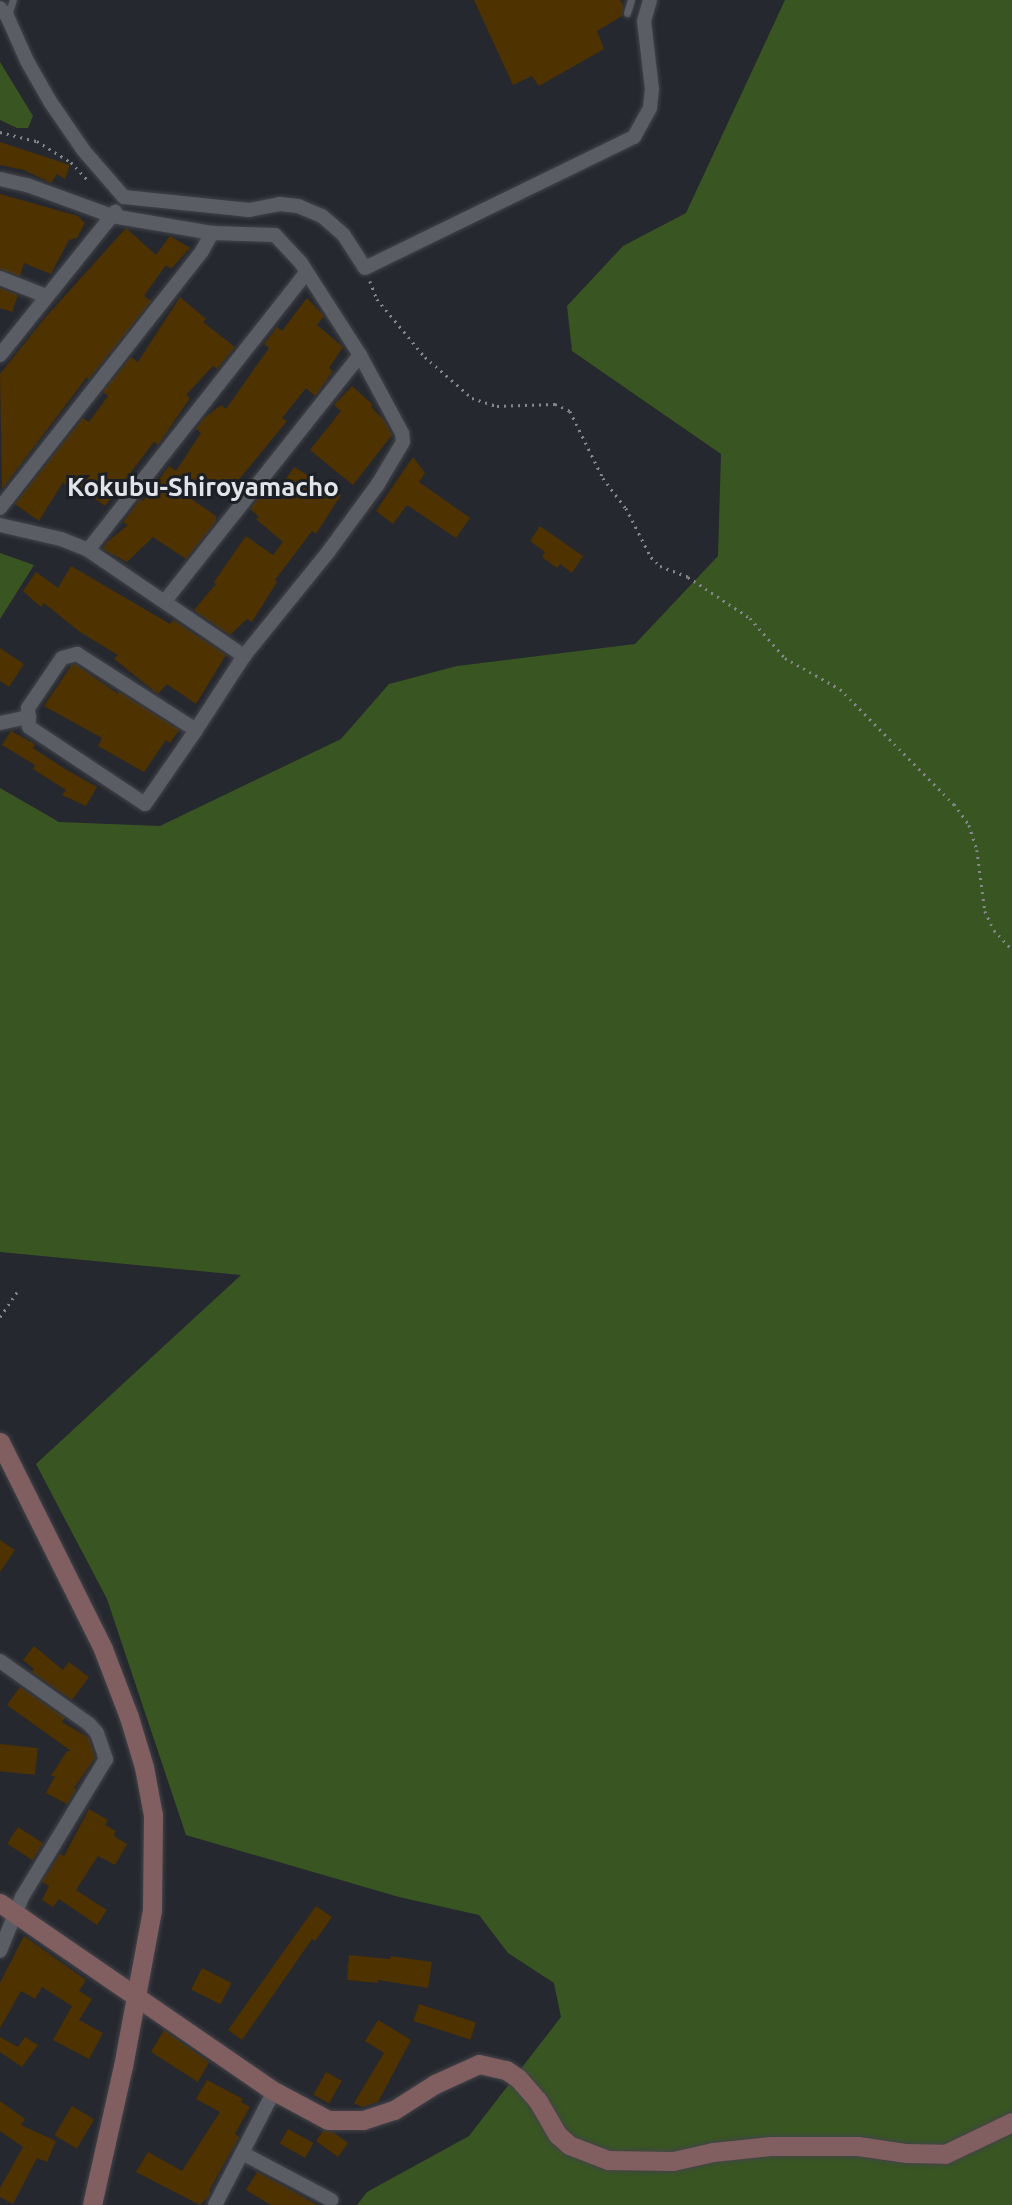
<!DOCTYPE html>
<style>
body{margin:0}
#map{position:relative;width:1012px;height:2205px;overflow:hidden;background:#26282f;font-family:Ubuntu,sans-serif}
div>[style]{position:absolute}
.green>*{inset:0;background:#395522}
.building>*{inset:0;background:#4e3200;transform-origin:0 0}
.path>*{height:2.5px;margin-top:-1.25px;transform-origin:0;background:repeating-linear-gradient(90deg,#85878d 0 2px,transparent 0 7px)}
.roads{filter:drop-shadow(0 0 2px #424449) drop-shadow(0 0 2px #424449)}
.lane>*{height:7px;margin:-3.5px;padding:0 3.5px;transform-origin:3.5px;border-radius:3.5px;background:#5a5d64}
.street>*{height:14px;margin:-7px;padding:0 7px;transform-origin:7px;border-radius:7px;background:#5a5d64}
.secondary>*{height:19px;margin:-9.5px;padding:0 9.5px;transform-origin:9.5px;border-radius:9.5px;background:#815e60}
span{translate:-50% -50%;white-space:nowrap;text-align:center;line-height:1.15;-webkit-text-stroke:6px #1c1f25;paint-order:stroke}
.quarter-label{font-size:26px;color:#e2e4e8;font-weight:700}
</style>
<div id="map">
<div class="green">
<div style="clip-path:polygon(785px 0,1012px 0,1012px 2205px,357px 2205px,367px 2192px,469px 2136px,561px 2017px,554px 1983px,508px 1953px,479px 1915px,399px 1897px,186px 1835px,107px 1599px,36px 1464px,241px 1275px,0 1252px,0 788px,59px 822px,160px 826px,341px 739px,389px 684px,457px 666px,635px 644px,718px 556px,721px 454px,572px 351px,567px 306px,623px 246px,686px 213px)"></div>
<div style="clip-path:polygon(0 62px,33px 116px,28px 128px,17px 128px,0 120px)"></div>
<div style="clip-path:polygon(0 553px,34px 565px,0 619px)"></div>
</div>
<div class="building">
<div style="clip-path:polygon(474px 0,620px 0,623px 5px,622px 16px,597px 31px,604px 49px,539px 86px,532px 76px,513px 85px)"></div>
<div style="clip-path:polygon(0 142px,70px 165px,65px 179px,57px 174px,51px 183px,24px 170px,0 165px)"></div>
<div style="clip-path:polygon(0 194px,78px 216px,85px 223px,77px 238px,69px 240px,51px 274px,24px 263px,20px 276px,0 269px)"></div>
<div style="clip-path:polygon(126px 228px,156px 255px,170px 236px,190px 248px,171px 269px,166px 265px,144px 296px,151px 301px,89px 379px,87px 377px,2px 489px,0 374px,44px 319px)"></div>
<div style="clip-path:polygon(0 288px,18px 295px,12px 312px,0 308px)"></div>
<div style="clip-path:polygon(180px 297px,206px 319px,203px 322px,235px 347px,217px 369px,213px 366px,186px 395px,190px 398px,158px 445px,154px 442px,105px 506px,74px 483px,71px 489px,63px 482px,39px 521px,15px 504px,83px 418px,89px 422px,108px 396px,103px 392px,131px 357px,138px 362px)"></div>
<div style="clip-path:polygon(307px 298px,324px 316px,317px 325px,343px 347px,329px 368px,333px 371px,315px 396px,306px 388px,282px 418px,287px 421px,227px 494px,201px 473px,184px 494px,216px 516px,216px 521px,186px 559px,153px 537px,127px 562px,103px 549px,107px 542px,128px 525px,123px 522px,130px 513px,140px 499px,143px 501px,169px 466px,176px 471px,201px 433px,196px 429px,204px 418px,221px 405px,226px 409px,269px 348px,264px 344px,277px 327px,282px 331px)"></div>
<div style="clip-path:polygon(352px 386px,373px 405px,371px 407px,384px 420px,392px 435px,353px 485px,310px 450px,341px 411px,334px 405px)"></div>
<div style="clip-path:polygon(413px 457px,425px 473px,419px 482px,470px 518px,456px 538px,407px 505px,393px 524px,376px 511px)"></div>
<div style="clip-path:polygon(294px 467px,341px 495px,316px 534px,312px 531px,275px 580px,277px 582px,252px 622px,247px 619px,230px 635px,194px 610px,216px 584px,214px 582px,246px 536px,273px 555px,283px 542px,256px 519px,259px 517px,250px 509px,263px 493px,273px 499px)"></div>
<div style="clip-path:polygon(540px 526px,583px 556px,572px 573px,560px 564px,557px 568px,542px 557px,545px 552px,530px 541px)"></div>
<div style="clip-path:polygon(71px 566px,170px 624px,173px 620px,226px 655px,196px 704px,167px 684px,158px 694px,114px 659px,118px 655px,80px 632px,44px 603px,41px 607px,23px 591px,36px 572px,58px 588px)"></div>
<div style="clip-path:polygon(0 648px,24px 664px,9px 687px,0 681px)"></div>
<div style="clip-path:polygon(75px 664px,118px 694px,119px 692px,179px 730px,170px 743px,166px 740px,144px 772px,98px 746px,102px 738px,44px 706px,71px 666px)"></div>
<div style="clip-path:polygon(11px 731px,35px 744px,33px 748px,65px 769px,97px 787px,86px 806px,62px 795px,66px 790px,33px 769px,35px 765px,2px 745px)"></div>
<div style="clip-path:polygon(0 1540px,15px 1550px,0 1572px)"></div>
<div style="clip-path:polygon(34px 1646px,63px 1670px,69px 1662px,89px 1677px,72px 1700px,32px 1672px,34px 1669px,23px 1660px)"></div>
<div style="clip-path:polygon(20px 1687px,65px 1718px,62px 1722px,89px 1738px,95px 1758px,74px 1788px,76px 1789px,67px 1804px,46px 1793px,55px 1776px,51px 1776px,67px 1751px,71px 1751px,7px 1705px)"></div>
<div style="left:0;top:1744px;width:38px;height:27px;rotate:6deg"></div>
<div style="clip-path:polygon(89px 1809px,108px 1820px,105px 1825px,116px 1831px,114px 1836px,127px 1844px,115px 1865px,98px 1856px,76px 1890px,107px 1910px,97px 1925px,59px 1899px,53px 1907px,42px 1900px,49px 1886px,42px 1882px,60px 1854px,64px 1856px)"></div>
<div style="left:18px;top:1827px;width:30px;height:20px;rotate:33deg"></div>
<div style="clip-path:polygon(316px 1906px,332px 1917px,315px 1941px,312px 1939px,242px 2040px,228px 2030px)"></div>
<div style="clip-path:polygon(24px 1936px,86px 1980px,79px 1991px,92px 1999px,79px 2020px,103px 2033px,89px 2059px,53px 2040px,72px 2006px,42px 1987px,35px 1999px,21px 1991px,0 2028px,0 1983px)"></div>
<div style="clip-path:polygon(349px 1955px,390px 1959px,391px 1956px,432px 1962px,428px 1988px,378px 1980px,378px 1983px,347px 1980px)"></div>
<div style="left:202px;top:1968px;width:33px;height:24px;rotate:27deg"></div>
<div style="left:419px;top:2004px;width:60px;height:18px;rotate:18deg"></div>
<div style="clip-path:polygon(378px 2020px,411px 2040px,378px 2102px,362px 2107px,354px 2103px,384px 2053px,365px 2041px)"></div>
<div style="clip-path:polygon(164px 2030px,209px 2062px,198px 2082px,151px 2052px)"></div>
<div style="clip-path:polygon(0 2037px,18px 2047px,25px 2037px,38px 2045px,22px 2067px,0 2052px)"></div>
<div style="left:326px;top:2072px;width:18px;height:26px;rotate:29deg"></div>
<div style="clip-path:polygon(207px 2080px,243px 2099px,241px 2102px,250px 2107px,235px 2134px,239px 2137px,210px 2189px,209px 2196px,200px 2205px,136px 2172px,148px 2152px,182px 2171px,220px 2112px,196px 2099px)"></div>
<div style="clip-path:polygon(0 2101px,25px 2119px,21px 2125px,56px 2141px,47px 2162px,37px 2158px,13px 2204px,0 2197px,0 2188px,23px 2147px,0 2131px)"></div>
<div style="left:72px;top:2106px;width:26px;height:34px;rotate:31deg"></div>
<div style="left:288px;top:2129px;width:29px;height:17px;rotate:29deg"></div>
<div style="clip-path:polygon(323px 2131px,333px 2132px,348px 2143px,338px 2157px,316px 2141px)"></div>
<div style="clip-path:polygon(257px 2172px,287px 2188px,317px 2205px,271px 2205px,246px 2190px)"></div>
</div>
<div class="path">
<div style="left:0;top:132px;width:38px;rotate:14deg"></div>
<div style="left:37px;top:141px;width:40px;rotate:32deg"></div>
<div style="left:71px;top:162px;width:23px;rotate:47deg"></div>
<div style="left:370px;top:281px;width:19px;rotate:69deg"></div>
<div style="left:377px;top:299px;width:75px;rotate:50.4deg"></div>
<div style="left:425px;top:357px;width:62px;rotate:41.1deg"></div>
<div style="left:472px;top:398px;width:26px;rotate:18deg"></div>
<div style="left:497px;top:406px;width:58px;rotate:-2deg"></div>
<div style="left:555px;top:404px;width:17px;rotate:25deg"></div>
<div style="left:570px;top:411px;width:75px;rotate:63.8deg"></div>
<div style="left:603px;top:478px;width:38px;rotate:53deg"></div>
<div style="left:626px;top:508px;width:55px;rotate:63deg"></div>
<div style="left:651px;top:557px;width:13px;rotate:45deg"></div>
<div style="left:660px;top:566px;width:30px;rotate:21deg"></div>
<div style="left:688px;top:577px;width:74px;rotate:33.5deg"></div>
<div style="left:750px;top:618px;width:53px;rotate:48.8deg"></div>
<div style="left:785px;top:658px;width:63px;rotate:29.4deg"></div>
<div style="left:840px;top:689px;width:162px;rotate:45.3deg"></div>
<div style="left:954px;top:804px;width:26px;rotate:54deg"></div>
<div style="left:969px;top:825px;width:26px;rotate:72deg"></div>
<div style="left:977px;top:850px;width:62px;rotate:82.5deg"></div>
<div style="left:985px;top:911px;width:21px;rotate:65deg"></div>
<div style="left:994px;top:930px;width:26px;rotate:47deg"></div>
<div style="left:0;top:1317px;width:30px;rotate:-56deg"></div>
</div>
<div class="roads">
<div class="lane">
<div style="left:627px;top:13px;width:14px;rotate:-73deg"></div>
<div style="left:8px;top:15px;width:16px;rotate:-72deg"></div>
</div>
<div class="street">
<div style="left:0;top:8px;width:11px;rotate:49deg"></div>
<div style="left:7px;top:16px;width:49px;rotate:66deg"></div>
<div style="left:27px;top:61px;width:48px;rotate:60.3deg"></div>
<div style="left:51px;top:103px;width:58px;rotate:55.5deg"></div>
<div style="left:84px;top:151px;width:61px;rotate:49deg"></div>
<div style="left:124px;top:197px;width:126px;rotate:5.9deg"></div>
<div style="left:249px;top:210px;width:31px;rotate:-11deg"></div>
<div style="left:279px;top:204px;width:19px;rotate:6deg"></div>
<div style="left:298px;top:206px;width:26px;rotate:23deg"></div>
<div style="left:322px;top:216px;width:28px;rotate:41deg"></div>
<div style="left:343px;top:234px;width:40px;rotate:57.1deg"></div>
<div style="left:365px;top:268px;width:299px;rotate:-26deg"></div>
<div style="left:634px;top:137px;width:33px;rotate:-61deg"></div>
<div style="left:650px;top:108px;width:19px;rotate:-84deg"></div>
<div style="left:652px;top:89px;width:68px;rotate:-96.7deg"></div>
<div style="left:644px;top:21px;width:22px;rotate:-74deg"></div>
<div style="left:0;top:179px;width:28px;rotate:13deg"></div>
<div style="left:27px;top:185px;width:90px;rotate:20deg"></div>
<div style="left:112px;top:216px;width:101px;rotate:9.6deg"></div>
<div style="left:212px;top:233px;width:63px;rotate:1.8deg"></div>
<div style="left:275px;top:235px;width:38px;rotate:47deg"></div>
<div style="left:301px;top:263px;width:109px;rotate:57.3deg"></div>
<div style="left:360px;top:355px;width:89px;rotate:61.7deg"></div>
<div style="left:402px;top:433px;width:9px;rotate:84deg"></div>
<div style="left:403px;top:442px;width:49px;rotate:120.8deg"></div>
<div style="left:378px;top:484px;width:83px;rotate:126.2deg"></div>
<div style="left:329px;top:551px;width:135px;rotate:129deg"></div>
<div style="left:244px;top:656px;width:88px;rotate:123deg"></div>
<div style="left:0;top:278px;width:49px;rotate:21.4deg"></div>
<div style="left:0;top:355px;width:184px;rotate:-51.2deg"></div>
<div style="left:0;top:508px;width:327px;rotate:-51.8deg"></div>
<div style="left:202px;top:251px;width:21px;rotate:-61deg"></div>
<div style="left:0;top:525px;width:63px;rotate:12.9deg"></div>
<div style="left:61px;top:539px;width:29px;rotate:22deg"></div>
<div style="left:88px;top:550px;width:189px;rotate:34.2deg"></div>
<div style="left:88px;top:550px;width:351px;rotate:-51.8deg"></div>
<div style="left:165px;top:601px;width:314px;rotate:-51.6deg"></div>
<div style="left:77px;top:654px;width:141px;rotate:32.6deg"></div>
<div style="left:196px;top:730px;width:90px;rotate:124.6deg"></div>
<div style="left:145px;top:804px;width:139px;rotate:-146.4deg"></div>
<div style="left:29px;top:727px;width:19px;rotate:-93deg"></div>
<div style="left:28px;top:708px;width:60px;rotate:-55.8deg"></div>
<div style="left:62px;top:658px;width:16px;rotate:-15deg"></div>
<div style="left:0;top:723px;width:30px;rotate:-12deg"></div>
<div style="left:0;top:1661px;width:109px;rotate:35.3deg"></div>
<div style="left:89px;top:1724px;width:12px;rotate:48deg"></div>
<div style="left:97px;top:1733px;width:28px;rotate:71deg"></div>
<div style="left:106px;top:1759px;width:162px;rotate:121.3deg"></div>
<div style="left:22px;top:1897px;width:58px;rotate:112.2deg"></div>
<div style="left:242px;top:2153px;width:101px;rotate:27.8deg"></div>
<div style="left:215px;top:2205px;width:128px;rotate:-62.6deg"></div>
</div>
<div class="secondary">
<div style="left:0;top:1442px;width:231px;rotate:63.5deg"></div>
<div style="left:103px;top:1649px;width:73px;rotate:69.1deg"></div>
<div style="left:129px;top:1717px;width:52px;rotate:73.3deg"></div>
<div style="left:144px;top:1767px;width:49px;rotate:79.4deg"></div>
<div style="left:153px;top:1815px;width:95px;rotate:90.6deg"></div>
<div style="left:152px;top:1910px;width:159px;rotate:100.5deg"></div>
<div style="left:123px;top:2066px;width:142px;rotate:102.6deg"></div>
<div style="left:0;top:1903px;width:332px;rotate:34.5deg"></div>
<div style="left:274px;top:2091px;width:61px;rotate:28.2deg"></div>
<div style="left:328px;top:2120px;width:35px"></div>
<div style="left:363px;top:2120px;width:33px;rotate:-18deg"></div>
<div style="left:394px;top:2110px;width:49px;rotate:-32.4deg"></div>
<div style="left:435px;top:2084px;width:48px;rotate:-24.4deg"></div>
<div style="left:479px;top:2064px;width:28px;rotate:13deg"></div>
<div style="left:506px;top:2070px;width:14px;rotate:34deg"></div>
<div style="left:518px;top:2078px;width:30px;rotate:49deg"></div>
<div style="left:538px;top:2101px;width:39px;rotate:60deg"></div>
<div style="left:558px;top:2135px;width:15px;rotate:42deg"></div>
<div style="left:569px;top:2145px;width:42px;rotate:21deg"></div>
<div style="left:608px;top:2160px;width:65px;rotate:0.9deg"></div>
<div style="left:673px;top:2161px;width:41px;rotate:-12.7deg"></div>
<div style="left:713px;top:2152px;width:58px;rotate:-5.9deg"></div>
<div style="left:771px;top:2146px;width:87px"></div>
<div style="left:858px;top:2146px;width:49px;rotate:8.3deg"></div>
<div style="left:906px;top:2153px;width:39px;rotate:1deg"></div>
<div style="left:945px;top:2154px;width:74px;rotate:-25.5deg"></div>
</div>
</div>
<div class="quarter-label">
<span style="left:203px;top:487px">Kokubu-Shiroyamacho</span>
</div>
</div>
